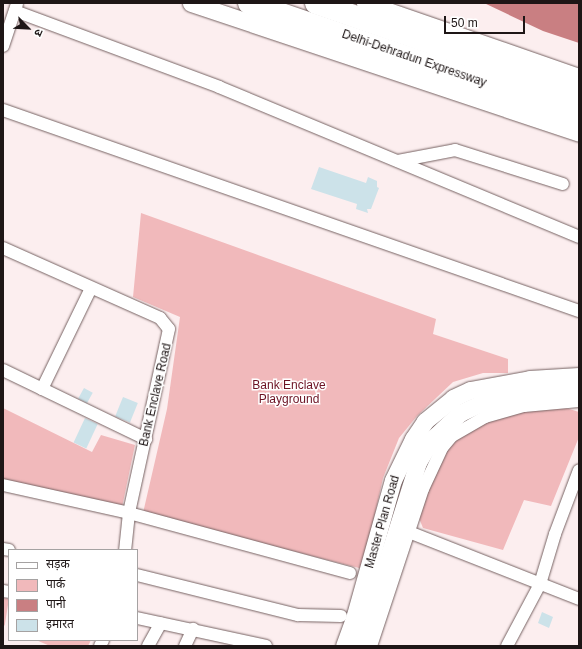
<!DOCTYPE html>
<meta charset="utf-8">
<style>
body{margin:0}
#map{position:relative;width:582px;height:649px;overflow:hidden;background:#fceeef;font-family:Helvetica,"Noto Sans Devanagari",sans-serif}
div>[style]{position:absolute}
.green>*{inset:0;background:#f1b9bb;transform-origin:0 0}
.water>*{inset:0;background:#c97f82}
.building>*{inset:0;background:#cce2e9;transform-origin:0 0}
.roads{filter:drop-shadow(0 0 1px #766262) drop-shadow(0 0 1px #766262)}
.street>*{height:12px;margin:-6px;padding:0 6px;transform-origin:6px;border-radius:6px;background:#fff}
.secondary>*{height:17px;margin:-8.5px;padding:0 8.5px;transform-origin:8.5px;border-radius:8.5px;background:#fff}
.highway>*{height:22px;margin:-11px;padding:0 11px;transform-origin:11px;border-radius:11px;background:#fff}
span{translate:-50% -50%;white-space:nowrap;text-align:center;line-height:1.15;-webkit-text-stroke:3px #fff;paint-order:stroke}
.street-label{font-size:12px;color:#1e1616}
.park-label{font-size:12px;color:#6c1223}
.frame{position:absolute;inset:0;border:4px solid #1e1616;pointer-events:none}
.legend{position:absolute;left:8px;top:549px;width:130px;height:92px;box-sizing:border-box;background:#fff;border:1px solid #a5a2a2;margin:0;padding:5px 7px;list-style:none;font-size:12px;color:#1e1616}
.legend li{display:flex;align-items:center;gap:8px;height:20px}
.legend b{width:20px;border:1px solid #a5a2a2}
.north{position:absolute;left:8px;top:8px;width:40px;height:40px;-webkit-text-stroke:3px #fff;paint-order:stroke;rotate:114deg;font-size:11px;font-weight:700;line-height:16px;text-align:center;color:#1e1616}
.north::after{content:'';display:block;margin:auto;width:14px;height:18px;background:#1e1616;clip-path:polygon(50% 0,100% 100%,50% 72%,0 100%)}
.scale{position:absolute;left:444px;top:16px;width:81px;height:18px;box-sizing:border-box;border:2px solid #1e1616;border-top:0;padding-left:5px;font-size:12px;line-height:14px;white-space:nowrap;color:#1e1616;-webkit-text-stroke:3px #fff;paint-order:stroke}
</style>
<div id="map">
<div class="green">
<div style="clip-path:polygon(141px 213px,436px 319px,433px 334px,508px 359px,508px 373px,483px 373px,453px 382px,417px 416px,399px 438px,383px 478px,363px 569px,143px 513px,167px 409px,180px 317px,133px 297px)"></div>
<div style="clip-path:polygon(563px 407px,579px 412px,579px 437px,551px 506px,524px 500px,503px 550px,423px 528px,417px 513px,443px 447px,474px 422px,519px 409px)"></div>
<div style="clip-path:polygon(3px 408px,92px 452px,101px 435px,135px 445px,121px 512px,3px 480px)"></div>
<div style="left:3px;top:598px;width:6px;height:27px;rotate:9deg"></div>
<div style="clip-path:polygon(36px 640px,91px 640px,88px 646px,50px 646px)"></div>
</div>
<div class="water">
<div style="clip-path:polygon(484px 3px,579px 3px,579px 43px,543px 31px)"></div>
</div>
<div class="building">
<div style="clip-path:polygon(319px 167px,366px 183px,368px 177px,377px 181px,377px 187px,379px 188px,371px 209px,367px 209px,368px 213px,356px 209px,357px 204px,311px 189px)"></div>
<div style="left:84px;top:388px;width:10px;height:12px;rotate:29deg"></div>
<div style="left:123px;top:397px;width:16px;height:21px;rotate:22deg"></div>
<div style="left:85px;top:418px;width:14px;height:27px;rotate:25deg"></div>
<div style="clip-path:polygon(542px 612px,553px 617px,549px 628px,538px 623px)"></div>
</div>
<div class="roads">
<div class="street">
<div style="left:15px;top:11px;width:218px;rotate:20.4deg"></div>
<div style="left:219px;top:87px;width:390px;rotate:22.6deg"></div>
<div style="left:3px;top:46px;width:44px;rotate:-71.6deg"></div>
<div style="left:3px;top:110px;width:610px;rotate:19.24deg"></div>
<div style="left:398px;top:161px;width:58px;rotate:-10.9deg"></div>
<div style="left:455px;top:150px;width:113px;rotate:17.5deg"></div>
<div style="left:3px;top:248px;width:172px;rotate:24deg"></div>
<div style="left:160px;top:318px;width:14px;rotate:51deg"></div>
<div style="left:169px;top:329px;width:188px;rotate:102.3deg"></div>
<div style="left:129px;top:513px;width:37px;rotate:96deg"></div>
<div style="left:3px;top:370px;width:159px;rotate:25.8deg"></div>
<div style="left:42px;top:389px;width:112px;rotate:-64.1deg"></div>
<div style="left:3px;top:485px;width:129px;rotate:12.5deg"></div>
<div style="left:129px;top:513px;width:229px;rotate:15.2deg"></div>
<div style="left:409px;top:532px;width:183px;rotate:21.5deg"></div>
<div style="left:3px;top:549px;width:6px;rotate:9deg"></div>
<div style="left:137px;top:575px;width:166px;rotate:14deg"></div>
<div style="left:298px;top:615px;width:43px;rotate:1.3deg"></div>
<div style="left:3px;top:591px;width:6px;rotate:9deg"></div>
<div style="left:137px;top:618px;width:132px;rotate:12.2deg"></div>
<div style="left:100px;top:646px;width:7px;rotate:-63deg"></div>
<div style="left:148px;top:646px;width:26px;rotate:-61deg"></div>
<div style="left:185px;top:646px;width:19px;rotate:-65deg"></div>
<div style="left:371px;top:646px;width:165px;rotate:-71.7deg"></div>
<div style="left:423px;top:489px;width:45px;rotate:-65.1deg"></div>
<div style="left:442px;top:448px;width:16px;rotate:-50deg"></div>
<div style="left:452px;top:436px;width:38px;rotate:-30deg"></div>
<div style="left:485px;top:417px;width:41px;rotate:-15.8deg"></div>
<div style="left:524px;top:406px;width:55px;rotate:-5.2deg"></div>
<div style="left:507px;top:646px;width:70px;rotate:-62deg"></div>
<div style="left:540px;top:584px;width:52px;rotate:-73.3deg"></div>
<div style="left:555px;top:534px;width:68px;rotate:-69.4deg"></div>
</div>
<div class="secondary">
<div style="left:191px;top:3px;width:409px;rotate:18.5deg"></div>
<div style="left:365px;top:3px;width:226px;rotate:19.1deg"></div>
<div style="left:344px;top:646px;width:33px;rotate:-70deg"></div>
<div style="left:355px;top:615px;width:140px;rotate:-74.3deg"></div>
<div style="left:393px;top:480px;width:46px;rotate:-64deg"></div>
<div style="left:413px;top:439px;width:22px;rotate:-56deg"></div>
<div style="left:425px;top:421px;width:36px;rotate:-39deg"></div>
<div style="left:453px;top:398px;width:19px;rotate:-25deg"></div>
<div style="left:470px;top:390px;width:61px;rotate:-10.4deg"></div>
<div style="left:530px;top:379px;width:49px;rotate:-3.5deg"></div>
<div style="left:360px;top:646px;width:193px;rotate:-72.5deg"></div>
<div style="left:418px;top:462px;width:26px;rotate:-59deg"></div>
<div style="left:431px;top:440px;width:40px;rotate:-43deg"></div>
<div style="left:460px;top:413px;width:21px;rotate:-25deg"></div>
<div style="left:479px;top:404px;width:45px;rotate:-11.6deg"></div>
<div style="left:523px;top:395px;width:56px;rotate:-5.1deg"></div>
</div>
<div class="highway">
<div style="left:249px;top:3px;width:349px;rotate:18.9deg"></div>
<div style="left:316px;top:3px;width:278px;rotate:19.1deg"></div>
</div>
</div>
<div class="street-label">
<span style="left:414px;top:59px;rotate:19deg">Delhi-Dehradun Expressway</span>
<span style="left:156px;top:395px;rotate:-77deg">Bank Enclave Road</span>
<span style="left:383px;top:522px;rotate:-74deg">Master Plan Road</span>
</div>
<div class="park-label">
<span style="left:289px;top:393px">Bank Enclave<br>Playground</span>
</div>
<div class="frame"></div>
<ul class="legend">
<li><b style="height:5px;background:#fff"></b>सड़क</li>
<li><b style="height:11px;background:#f1b9bb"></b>पार्क</li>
<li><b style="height:11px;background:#c97f82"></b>पानी</li>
<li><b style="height:11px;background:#cce2e9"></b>इमारत</li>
</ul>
<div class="north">उ</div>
<div class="scale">50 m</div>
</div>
